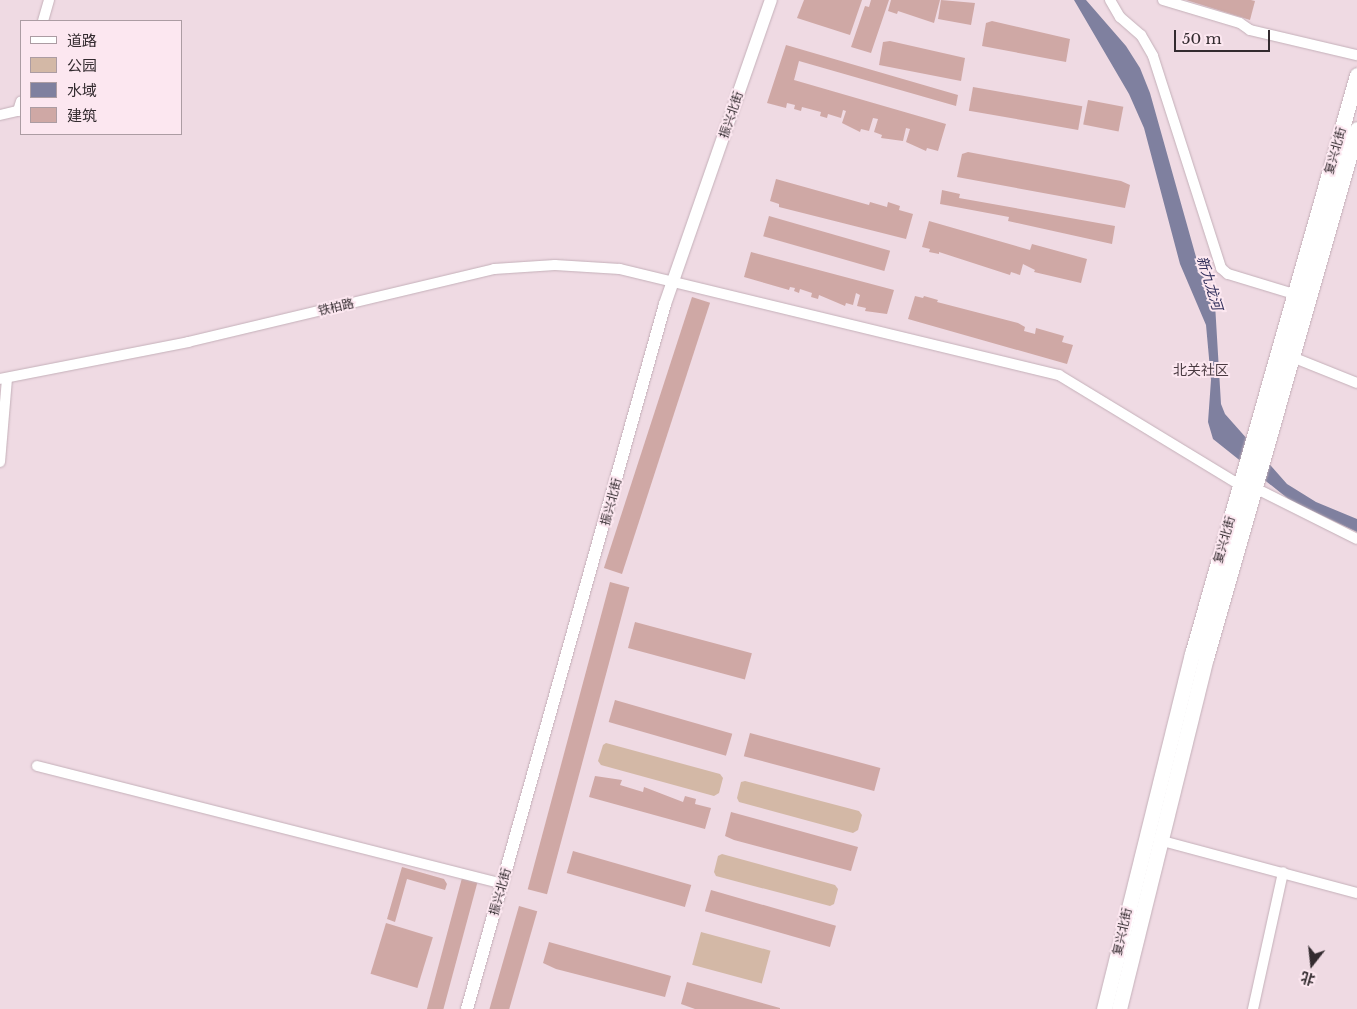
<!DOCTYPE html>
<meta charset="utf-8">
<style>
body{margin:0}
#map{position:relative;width:1357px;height:1009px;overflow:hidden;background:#efdae3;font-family:"Libre Baskerville","Noto Sans SC",serif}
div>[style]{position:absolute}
.green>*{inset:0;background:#d3b8a6;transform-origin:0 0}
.water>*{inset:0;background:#7f809f}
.building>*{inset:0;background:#cfa8a5;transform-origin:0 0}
.roads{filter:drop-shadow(0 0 1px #c4b0b9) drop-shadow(0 0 1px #c4b0b9)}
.minor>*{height:10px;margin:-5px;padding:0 5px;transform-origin:5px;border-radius:5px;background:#fff}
.tertiary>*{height:12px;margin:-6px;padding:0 6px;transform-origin:6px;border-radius:6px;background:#fff}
.secondary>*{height:15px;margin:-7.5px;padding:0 7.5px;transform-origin:7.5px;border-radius:7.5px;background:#fff}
span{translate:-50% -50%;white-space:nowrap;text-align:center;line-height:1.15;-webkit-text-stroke:4px #fce7f0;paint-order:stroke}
.street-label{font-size:12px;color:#332b2f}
.water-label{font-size:14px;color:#312f5b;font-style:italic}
.neighbourhood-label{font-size:14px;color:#4a3a41}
.legend{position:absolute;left:20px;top:20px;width:162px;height:115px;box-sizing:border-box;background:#fce7f0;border:1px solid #ac9ca3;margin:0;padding:6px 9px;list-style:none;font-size:15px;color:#332b2f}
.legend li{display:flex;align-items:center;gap:10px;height:25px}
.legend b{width:25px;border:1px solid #ac9ca3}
.north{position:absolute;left:1287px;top:939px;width:50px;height:50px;-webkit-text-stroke:4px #fce7f0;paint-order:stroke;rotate:196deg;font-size:14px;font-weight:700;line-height:20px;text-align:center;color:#332b2f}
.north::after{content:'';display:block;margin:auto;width:18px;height:22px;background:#332b2f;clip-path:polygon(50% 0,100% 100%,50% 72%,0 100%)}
.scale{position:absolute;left:1174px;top:30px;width:96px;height:22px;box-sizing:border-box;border:2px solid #332b2f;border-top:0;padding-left:6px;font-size:15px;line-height:18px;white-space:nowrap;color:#332b2f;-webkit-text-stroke:4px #fce7f0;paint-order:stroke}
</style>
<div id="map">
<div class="green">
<div style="clip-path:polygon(606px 743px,720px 774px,723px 778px,719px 793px,714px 796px,601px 765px,598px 761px,603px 745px)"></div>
<div style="clip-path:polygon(745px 781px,859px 811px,862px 815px,858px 830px,853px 833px,739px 802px,737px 798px,741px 782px)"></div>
<div style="clip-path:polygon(722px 854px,835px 885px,838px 889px,834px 904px,830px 906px,716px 876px,714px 872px,718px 856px)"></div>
<div style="left:701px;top:932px;width:72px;height:34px;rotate:15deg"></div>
</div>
<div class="water">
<div style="clip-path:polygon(1074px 0,1086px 0,1126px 46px,1140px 68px,1150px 93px,1198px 264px,1215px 304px,1221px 404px,1225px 414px,1287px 484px,1316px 502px,1357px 519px,1357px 532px,1291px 501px,1213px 439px,1208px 422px,1211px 380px,1206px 325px,1180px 264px,1144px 128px,1129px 94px)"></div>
</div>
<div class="building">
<div style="clip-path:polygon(804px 0,862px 0,850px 35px,797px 18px)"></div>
<div style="clip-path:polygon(871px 0,889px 0,871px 53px,851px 47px,865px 6px,869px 7px)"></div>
<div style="clip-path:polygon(891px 0,940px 0,934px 23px,898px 11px,897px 14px,888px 11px)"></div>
<div style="clip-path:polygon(941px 0,975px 3px,971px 25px,938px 19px)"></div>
<div style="clip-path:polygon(1186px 0,1251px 0,1255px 1px,1250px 20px)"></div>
<div style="clip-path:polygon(992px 21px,1070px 39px,1066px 62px,982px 46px,986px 23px)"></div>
<div style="clip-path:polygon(890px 41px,965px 58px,961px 81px,879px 65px,883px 42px)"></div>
<div style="clip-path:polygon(786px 45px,958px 95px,956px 106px,799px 61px,794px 80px,946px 124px,938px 151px,927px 148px,926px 151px,906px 142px,910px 129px,906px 128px,903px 141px,881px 138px,882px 135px,874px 132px,878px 119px,873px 118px,869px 131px,861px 129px,860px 132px,842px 123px,846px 111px,843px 110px,841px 118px,828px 114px,827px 118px,820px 116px,821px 112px,802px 107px,801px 111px,794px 109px,795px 105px,787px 103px,786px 108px,767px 103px)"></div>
<div style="left:973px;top:87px;width:111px;height:24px;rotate:10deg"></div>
<div style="left:1088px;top:100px;width:36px;height:25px;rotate:11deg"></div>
<div style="clip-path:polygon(968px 152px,1121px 181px,1130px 185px,1125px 208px,957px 177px,962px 154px)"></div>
<div style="clip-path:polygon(776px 179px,869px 205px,870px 202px,887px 207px,888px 202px,900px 206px,899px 210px,913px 214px,906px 239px,779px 207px,779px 204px,770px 201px)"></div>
<div style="clip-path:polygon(942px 190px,960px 194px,959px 198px,1115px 226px,1112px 244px,1008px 221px,1009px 217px,940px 204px)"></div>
<div style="left:769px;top:216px;width:126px;height:21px;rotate:16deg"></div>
<div style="clip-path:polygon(929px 221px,1030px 250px,1032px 244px,1087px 259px,1081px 283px,1034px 272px,1035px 270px,1023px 264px,1020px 275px,1011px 272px,1010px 275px,939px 252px,939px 254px,929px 252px,930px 249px,922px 247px)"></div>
<div style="clip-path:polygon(751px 252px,894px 290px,887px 314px,865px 311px,866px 308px,857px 306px,860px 295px,856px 293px,853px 305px,846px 303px,845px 306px,819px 295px,818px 299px,811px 297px,812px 293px,800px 289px,799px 293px,794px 291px,795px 288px,790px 287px,789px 290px,744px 277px)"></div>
<div style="clip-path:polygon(915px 296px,923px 298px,924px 296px,938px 300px,937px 302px,1018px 323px,1025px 327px,1024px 331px,1035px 334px,1036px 328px,1064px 336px,1062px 342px,1073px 345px,1067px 364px,908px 319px)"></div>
<div style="left:692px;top:297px;width:19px;height:285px;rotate:18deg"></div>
<div style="left:610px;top:582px;width:20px;height:318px;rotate:15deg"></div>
<div style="left:635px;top:622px;width:121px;height:27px;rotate:15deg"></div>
<div style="left:615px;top:700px;width:122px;height:23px;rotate:16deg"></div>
<div style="left:750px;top:733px;width:135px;height:24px;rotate:15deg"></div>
<div style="clip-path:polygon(595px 776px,622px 780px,620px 785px,643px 792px,644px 787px,683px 802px,685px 796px,696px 799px,695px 804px,711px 808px,705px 829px,589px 797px)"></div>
<div style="clip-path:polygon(731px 812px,858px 847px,851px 871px,734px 840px,725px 836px)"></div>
<div style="left:573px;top:851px;width:123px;height:23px;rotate:16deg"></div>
<div style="clip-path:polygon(402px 867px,444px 879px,447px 884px,445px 890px,407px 879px,395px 922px,387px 919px)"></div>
<div style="left:462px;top:878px;width:16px;height:136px;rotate:15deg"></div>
<div style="left:711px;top:890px;width:130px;height:22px;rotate:16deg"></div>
<div style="left:519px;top:906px;width:19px;height:107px;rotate:16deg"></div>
<div style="left:386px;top:923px;width:49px;height:53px;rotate:17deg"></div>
<div style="clip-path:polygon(549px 942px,671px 976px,665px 997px,556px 969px,543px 963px)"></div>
<div style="clip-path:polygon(687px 982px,780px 1008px,780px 1009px,695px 1009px,681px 1004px)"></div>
</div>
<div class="roads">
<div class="minor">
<div style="left:1110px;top:0;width:20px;rotate:60deg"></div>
<div style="left:1120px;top:17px;width:28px;rotate:41deg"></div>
<div style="left:1141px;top:35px;width:24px;rotate:60deg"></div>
<div style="left:1153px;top:56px;width:223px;rotate:72.2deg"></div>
<div style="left:1221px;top:268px;width:9px;rotate:41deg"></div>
<div style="left:1228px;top:274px;width:69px;rotate:16.9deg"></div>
<div style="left:1163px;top:0;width:80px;rotate:16.6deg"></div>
<div style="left:1240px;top:23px;width:12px;rotate:35deg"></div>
<div style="left:1250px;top:30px;width:110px;rotate:13.2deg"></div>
<div style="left:43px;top:21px;width:22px;rotate:-74deg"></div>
<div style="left:0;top:115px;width:18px;rotate:-13deg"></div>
<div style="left:18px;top:111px;width:10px;rotate:-73deg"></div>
<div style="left:1292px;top:357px;width:70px;rotate:21.8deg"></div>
<div style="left:0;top:379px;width:192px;rotate:-11.1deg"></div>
<div style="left:188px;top:342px;width:315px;rotate:-13.4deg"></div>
<div style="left:494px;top:269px;width:61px;rotate:-3.8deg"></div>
<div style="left:555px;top:265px;width:65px;rotate:3.5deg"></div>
<div style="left:620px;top:269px;width:452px;rotate:13.6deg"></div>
<div style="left:1059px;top:375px;width:212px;rotate:31.3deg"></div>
<div style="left:0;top:462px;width:84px;rotate:-85.2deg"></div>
<div style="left:1255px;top:488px;width:114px;rotate:26.6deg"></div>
<div style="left:37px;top:766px;width:480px;rotate:14.2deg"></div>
<div style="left:1159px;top:840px;width:205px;rotate:15deg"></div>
<div style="left:1253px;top:1009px;width:140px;rotate:-77.6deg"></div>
</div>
<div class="tertiary">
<div style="left:467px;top:1009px;width:732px;rotate:-74.31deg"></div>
<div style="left:665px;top:304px;width:322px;rotate:-70.8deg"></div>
</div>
<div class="secondary">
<div style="left:1104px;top:1009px;width:366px;rotate:-76.1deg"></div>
<div style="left:1192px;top:654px;width:602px;rotate:-74.09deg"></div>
<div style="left:1119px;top:1009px;width:362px;rotate:-76.1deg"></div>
<div style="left:1206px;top:658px;width:550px;rotate:-74.07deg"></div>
</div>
</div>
<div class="street-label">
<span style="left:731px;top:115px;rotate:-71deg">振兴北街</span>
<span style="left:1335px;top:151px;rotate:-74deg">复兴北街</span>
<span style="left:336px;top:307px;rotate:-13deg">铁柏路</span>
<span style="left:611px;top:502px;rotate:-75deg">振兴北街</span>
<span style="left:1224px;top:540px;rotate:-74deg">复兴北街</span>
<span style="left:500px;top:892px;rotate:-74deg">振兴北街</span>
<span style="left:1122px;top:932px;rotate:-77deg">复兴北街</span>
</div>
<div class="water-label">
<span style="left:1210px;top:283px;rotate:73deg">新九龙河</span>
</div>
<div class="neighbourhood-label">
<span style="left:1201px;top:370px">北关社区</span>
</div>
<ul class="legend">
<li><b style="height:6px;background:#fff"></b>道路</li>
<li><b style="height:14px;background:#d3b8a6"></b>公园</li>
<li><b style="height:14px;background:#7f809f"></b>水域</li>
<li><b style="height:14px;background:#cfa8a5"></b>建筑</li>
</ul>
<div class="north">北</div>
<div class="scale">50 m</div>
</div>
